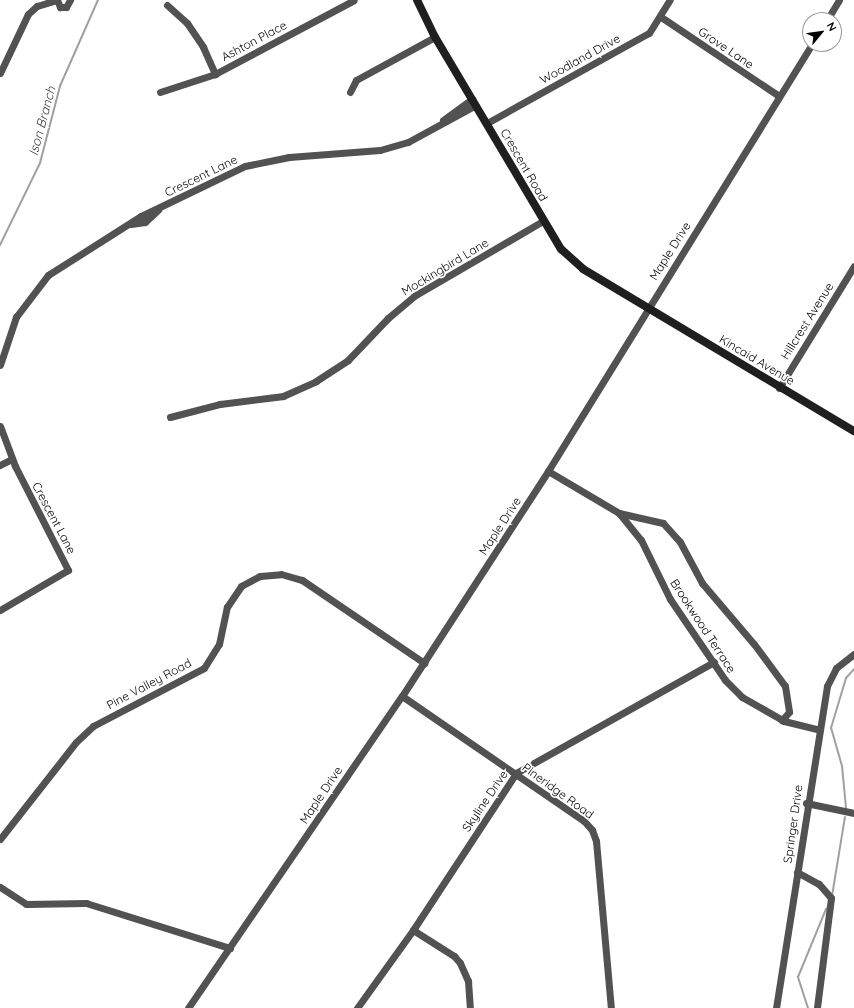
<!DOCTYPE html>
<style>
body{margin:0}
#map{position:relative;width:854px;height:1008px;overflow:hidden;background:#fff;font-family:Quicksand,sans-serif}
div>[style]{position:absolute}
.stream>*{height:2px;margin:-1px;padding:0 1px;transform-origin:1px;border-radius:1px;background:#a0a0a0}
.street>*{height:7px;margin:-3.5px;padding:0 3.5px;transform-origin:3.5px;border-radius:3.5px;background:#525252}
.secondary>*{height:8px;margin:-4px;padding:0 4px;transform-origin:4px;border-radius:4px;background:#1f1f1f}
span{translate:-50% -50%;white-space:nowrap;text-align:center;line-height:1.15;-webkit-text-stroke:3.5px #fff;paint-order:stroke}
.street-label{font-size:12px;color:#000}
.water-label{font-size:13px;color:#414141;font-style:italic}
.north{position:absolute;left:802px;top:12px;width:40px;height:40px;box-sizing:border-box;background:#fff;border:1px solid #999;border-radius:50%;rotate:61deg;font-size:11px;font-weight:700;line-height:16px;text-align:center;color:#000}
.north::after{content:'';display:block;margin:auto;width:14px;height:18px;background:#000;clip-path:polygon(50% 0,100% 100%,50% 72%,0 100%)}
</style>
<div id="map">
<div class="stream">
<div style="left:0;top:245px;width:91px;rotate:-64deg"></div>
<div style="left:40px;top:163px;width:80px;rotate:-75.4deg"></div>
<div style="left:60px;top:86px;width:94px;rotate:-66.2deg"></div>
<div style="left:846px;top:808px;width:42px;rotate:-95.4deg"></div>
<div style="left:842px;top:766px;width:40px;rotate:-106deg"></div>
<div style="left:831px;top:728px;width:52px;rotate:-73.3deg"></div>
<div style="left:846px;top:678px;width:12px;rotate:-48deg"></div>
<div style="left:832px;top:896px;width:80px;rotate:-80.7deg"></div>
<div style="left:808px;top:1008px;width:33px;rotate:-108deg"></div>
<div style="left:798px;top:977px;width:74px;rotate:-67.6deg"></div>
</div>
<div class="street">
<div style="left:167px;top:5px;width:27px;rotate:42deg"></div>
<div style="left:187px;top:23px;width:29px;rotate:56deg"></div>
<div style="left:203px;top:47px;width:30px;rotate:66deg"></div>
<div style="left:661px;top:17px;width:142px;rotate:33.8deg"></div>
<div style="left:827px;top:20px;width:23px;rotate:-59deg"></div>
<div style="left:0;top:73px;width:65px;rotate:-64.6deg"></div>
<div style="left:28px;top:14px;width:12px;rotate:-42deg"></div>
<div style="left:37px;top:6px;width:21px;rotate:-17deg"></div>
<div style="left:57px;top:0;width:8px;rotate:67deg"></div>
<div style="left:60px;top:7px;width:6px"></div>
<div style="left:66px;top:7px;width:8px;rotate:-60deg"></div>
<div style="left:160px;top:92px;width:58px;rotate:-18.1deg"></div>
<div style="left:215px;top:74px;width:157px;rotate:-28deg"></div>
<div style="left:350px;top:92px;width:13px;rotate:-63deg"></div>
<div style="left:356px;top:80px;width:90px;rotate:-28.6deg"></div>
<div style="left:443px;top:120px;width:36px;rotate:-36deg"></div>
<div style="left:487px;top:123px;width:185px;rotate:-29.1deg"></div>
<div style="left:649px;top:33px;width:39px;rotate:-58deg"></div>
<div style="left:131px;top:224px;width:14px;rotate:-8deg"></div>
<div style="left:145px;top:222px;width:18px;rotate:-43deg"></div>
<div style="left:0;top:365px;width:51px;rotate:-71.6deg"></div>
<div style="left:16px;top:317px;width:53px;rotate:-52.7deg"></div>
<div style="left:48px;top:275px;width:110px;rotate:-32.4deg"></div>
<div style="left:141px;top:216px;width:115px;rotate:-25.7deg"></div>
<div style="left:245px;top:166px;width:45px;rotate:-11.6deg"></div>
<div style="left:289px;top:157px;width:91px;rotate:-4.4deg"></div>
<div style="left:380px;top:150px;width:29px;rotate:-16deg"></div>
<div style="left:408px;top:142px;width:77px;rotate:-28.6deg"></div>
<div style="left:779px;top:388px;width:143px;rotate:-58.4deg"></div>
<div style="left:170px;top:417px;width:52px;rotate:-14.6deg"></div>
<div style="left:220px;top:404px;width:64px;rotate:-7.2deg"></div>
<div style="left:283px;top:396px;width:36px;rotate:-24deg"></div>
<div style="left:316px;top:381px;width:38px;rotate:-33deg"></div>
<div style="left:348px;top:360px;width:58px;rotate:-46.4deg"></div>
<div style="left:388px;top:318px;width:34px;rotate:-40deg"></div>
<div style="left:414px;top:296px;width:149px;rotate:-30.2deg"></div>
<div style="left:0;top:426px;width:43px;rotate:69.4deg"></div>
<div style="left:15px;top:466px;width:117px;rotate:63deg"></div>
<div style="left:68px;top:570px;width:79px;rotate:149.5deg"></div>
<div style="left:0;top:465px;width:13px;rotate:-27deg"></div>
<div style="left:548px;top:471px;width:82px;rotate:30.6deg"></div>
<div style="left:619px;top:513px;width:35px;rotate:51deg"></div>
<div style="left:641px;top:540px;width:66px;rotate:63.8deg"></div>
<div style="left:670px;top:599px;width:98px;rotate:55.8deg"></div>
<div style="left:725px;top:680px;width:24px;rotate:45deg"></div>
<div style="left:742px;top:697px;width:48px;rotate:29.7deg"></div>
<div style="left:784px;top:721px;width:36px;rotate:14deg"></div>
<div style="left:619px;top:513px;width:45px;rotate:12.8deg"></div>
<div style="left:663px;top:523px;width:25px;rotate:48deg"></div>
<div style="left:680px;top:542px;width:47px;rotate:61.8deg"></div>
<div style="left:702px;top:583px;width:80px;rotate:49.6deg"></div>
<div style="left:754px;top:644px;width:52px;rotate:53.6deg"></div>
<div style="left:785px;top:686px;width:26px;rotate:81deg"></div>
<div style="left:789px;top:712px;width:11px;rotate:131deg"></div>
<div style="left:402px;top:696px;width:221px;rotate:34.5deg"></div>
<div style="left:584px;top:821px;width:12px;rotate:48deg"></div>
<div style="left:592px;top:830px;width:12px;rotate:70deg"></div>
<div style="left:596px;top:841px;width:168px;rotate:84.9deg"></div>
<div style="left:806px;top:803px;width:49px;rotate:11.8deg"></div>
<div style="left:0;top:839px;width:123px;rotate:-51.9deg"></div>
<div style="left:76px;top:742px;width:23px;rotate:-43deg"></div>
<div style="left:93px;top:726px;width:125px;rotate:-27.6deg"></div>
<div style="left:204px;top:668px;width:28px;rotate:-58deg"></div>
<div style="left:219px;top:644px;width:38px;rotate:-78deg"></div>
<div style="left:227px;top:607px;width:25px;rotate:-56deg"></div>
<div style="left:241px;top:586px;width:21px;rotate:-28deg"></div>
<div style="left:260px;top:576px;width:21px;rotate:-5deg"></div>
<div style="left:281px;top:574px;width:22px;rotate:16deg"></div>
<div style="left:302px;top:580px;width:148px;rotate:34.2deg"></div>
<div style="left:797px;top:872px;width:25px;rotate:29deg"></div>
<div style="left:819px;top:884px;width:18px;rotate:49deg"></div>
<div style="left:831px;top:898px;width:111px;rotate:97.3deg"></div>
<div style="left:0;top:887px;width:31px;rotate:33deg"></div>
<div style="left:26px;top:904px;width:60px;rotate:-1deg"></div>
<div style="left:86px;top:903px;width:151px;rotate:17.4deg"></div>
<div style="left:413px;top:930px;width:49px;rotate:32.4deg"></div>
<div style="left:454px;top:956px;width:9px;rotate:49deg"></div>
<div style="left:460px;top:963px;width:20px;rotate:66deg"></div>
<div style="left:468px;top:981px;width:27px;rotate:86deg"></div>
<div style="left:188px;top:1008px;width:378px;rotate:-55.6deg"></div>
<div style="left:402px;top:696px;width:268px;rotate:-57deg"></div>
<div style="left:548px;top:471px;width:502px;rotate:-58.27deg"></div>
<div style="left:357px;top:1008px;width:96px;rotate:-54.3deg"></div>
<div style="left:413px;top:930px;width:188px;rotate:-56.7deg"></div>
<div style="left:516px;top:773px;width:227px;rotate:-29.3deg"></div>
<div style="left:776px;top:1008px;width:326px;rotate:-81deg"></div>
<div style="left:827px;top:686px;width:20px;rotate:-63deg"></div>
<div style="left:836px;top:668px;width:23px;rotate:-38deg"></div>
</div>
<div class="secondary">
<div style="left:417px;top:0;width:41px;rotate:64.1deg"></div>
<div style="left:435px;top:37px;width:247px;rotate:59.3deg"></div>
<div style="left:561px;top:249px;width:30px;rotate:42deg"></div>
<div style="left:583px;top:269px;width:316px;rotate:30.9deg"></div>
</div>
<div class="street-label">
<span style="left:254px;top:41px;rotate:-28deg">Ashton Place</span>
<span style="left:726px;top:48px;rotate:34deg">Grove Lane</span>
<span style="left:580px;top:59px;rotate:-29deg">Woodland Drive</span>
<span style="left:524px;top:165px;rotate:60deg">Crescent Road</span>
<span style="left:201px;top:176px;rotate:-26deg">Crescent Lane</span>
<span style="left:670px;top:251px;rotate:-58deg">Maple Drive</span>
<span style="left:445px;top:267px;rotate:-31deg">Mockingbird Lane</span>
<span style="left:807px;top:321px;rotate:-58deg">Hillcrest Avenue</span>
<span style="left:757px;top:360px;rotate:31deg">Kincaid Avenue</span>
<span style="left:54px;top:518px;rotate:62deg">Crescent Lane</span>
<span style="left:500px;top:526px;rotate:-57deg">Maple Drive</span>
<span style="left:703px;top:626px;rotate:57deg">Brookwood Terrace</span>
<span style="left:149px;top:684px;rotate:-28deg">Pine Valley Road</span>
<span style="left:558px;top:791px;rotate:36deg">Pineridge Road</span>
<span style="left:321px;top:795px;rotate:-56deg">Maple Drive</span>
<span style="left:485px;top:801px;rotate:-56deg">Skyline Drive</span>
<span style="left:793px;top:824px;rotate:-82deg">Springer Drive</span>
</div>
<div class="water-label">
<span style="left:42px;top:121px;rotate:-75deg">Ison Branch</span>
</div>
<div class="north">N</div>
</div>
